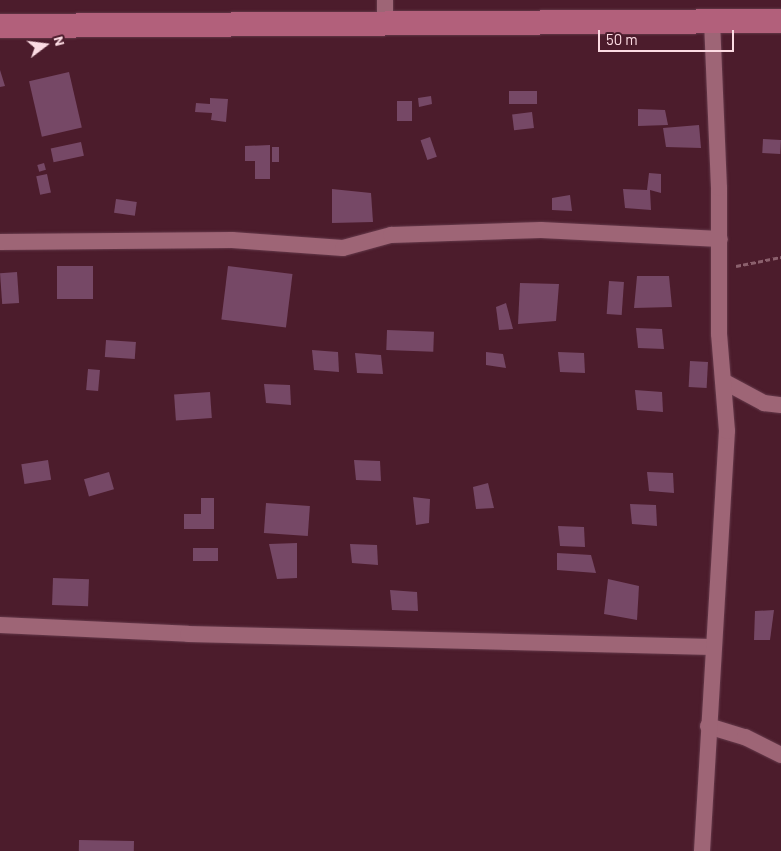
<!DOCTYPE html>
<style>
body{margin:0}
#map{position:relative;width:781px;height:851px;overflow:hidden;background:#4c1c2c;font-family:Barlow,sans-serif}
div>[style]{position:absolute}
.building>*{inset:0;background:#764866;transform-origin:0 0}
.path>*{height:3px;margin-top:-1.5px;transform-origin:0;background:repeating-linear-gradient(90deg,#8b606d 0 5px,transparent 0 7.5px)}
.roads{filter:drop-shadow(0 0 1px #653a4b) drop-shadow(0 0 1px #653a4b)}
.street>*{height:16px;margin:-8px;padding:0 8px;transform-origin:8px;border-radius:8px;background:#9e6576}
.secondary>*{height:24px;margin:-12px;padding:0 12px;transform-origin:12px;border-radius:12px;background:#b2607b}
span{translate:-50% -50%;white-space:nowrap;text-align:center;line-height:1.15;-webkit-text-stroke:5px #4c1c2c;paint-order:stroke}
.north{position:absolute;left:20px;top:20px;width:50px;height:50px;-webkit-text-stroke:4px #4c1c2c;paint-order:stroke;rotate:75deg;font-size:14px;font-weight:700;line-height:20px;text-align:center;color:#fcdbe3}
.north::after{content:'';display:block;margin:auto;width:18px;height:22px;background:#fcdbe3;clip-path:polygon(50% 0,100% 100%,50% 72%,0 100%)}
.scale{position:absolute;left:598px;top:30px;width:136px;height:22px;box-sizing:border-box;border:2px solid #fcdbe3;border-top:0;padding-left:6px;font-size:15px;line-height:18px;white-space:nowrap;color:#fcdbe3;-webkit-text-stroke:4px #4c1c2c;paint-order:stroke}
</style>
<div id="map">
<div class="building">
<div style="clip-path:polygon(0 70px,5px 86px,0 87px)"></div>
<div style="left:69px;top:72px;width:57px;height:41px;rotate:77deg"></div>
<div style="left:509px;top:91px;width:28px;height:13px"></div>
<div style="clip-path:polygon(431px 96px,432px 104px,419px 107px,418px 98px)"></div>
<div style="clip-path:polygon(210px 98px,228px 99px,226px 122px,211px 120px,212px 113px,195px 112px,196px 103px,210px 104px)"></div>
<div style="left:397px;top:101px;width:15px;height:20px"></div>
<div style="clip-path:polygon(638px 109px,665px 110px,668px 125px,638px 126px)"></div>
<div style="left:532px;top:112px;width:16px;height:20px;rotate:83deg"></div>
<div style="clip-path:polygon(699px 125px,701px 148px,666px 147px,663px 128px)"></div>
<div style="left:430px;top:137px;width:21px;height:10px;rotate:71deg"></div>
<div style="left:763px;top:139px;width:18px;height:14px;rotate:3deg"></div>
<div style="left:81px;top:142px;width:14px;height:31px;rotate:78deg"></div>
<div style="clip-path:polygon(270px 145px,270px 179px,255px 179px,255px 161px,245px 161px,245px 146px)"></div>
<div style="left:272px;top:147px;width:7px;height:15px"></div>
<div style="left:44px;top:163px;width:7px;height:7px;rotate:74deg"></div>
<div style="clip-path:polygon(649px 173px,661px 174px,661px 193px,650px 190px,651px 210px,625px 208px,623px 189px,647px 190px)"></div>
<div style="left:47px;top:174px;width:19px;height:11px;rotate:78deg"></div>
<div style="clip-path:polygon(332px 189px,371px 193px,373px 222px,332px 223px)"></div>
<div style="clip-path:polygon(570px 195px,572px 211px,552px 210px,552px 198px)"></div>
<div style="left:116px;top:199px;width:21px;height:14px;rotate:8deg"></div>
<div style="left:57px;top:266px;width:36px;height:33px"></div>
<div style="left:228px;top:266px;width:65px;height:54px;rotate:7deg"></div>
<div style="left:17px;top:272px;width:31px;height:17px;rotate:86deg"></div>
<div style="clip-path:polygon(637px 276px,669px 276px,672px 307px,634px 308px)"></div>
<div style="left:609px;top:281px;width:15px;height:33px;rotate:4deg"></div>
<div style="clip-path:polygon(520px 283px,559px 284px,556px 321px,518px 324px)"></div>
<div style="clip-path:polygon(506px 303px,513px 329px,499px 330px,496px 307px)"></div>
<div style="clip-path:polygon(636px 328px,662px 329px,664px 349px,638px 348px)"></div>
<div style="left:387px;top:330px;width:47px;height:20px;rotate:2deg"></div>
<div style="left:106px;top:340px;width:30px;height:17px;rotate:4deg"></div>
<div style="clip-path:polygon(312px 350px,338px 352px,339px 372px,314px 370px)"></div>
<div style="clip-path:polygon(486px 352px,503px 354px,506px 368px,486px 365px)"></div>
<div style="clip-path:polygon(558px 352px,584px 353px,585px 373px,560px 372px)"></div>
<div style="clip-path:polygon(355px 353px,381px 355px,383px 374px,357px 373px)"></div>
<div style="left:690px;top:361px;width:18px;height:26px;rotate:3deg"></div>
<div style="left:88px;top:369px;width:12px;height:21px;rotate:5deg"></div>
<div style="clip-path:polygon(264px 384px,290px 385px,291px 405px,266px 403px)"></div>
<div style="clip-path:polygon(635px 390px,662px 392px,663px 412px,637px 410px)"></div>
<div style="left:210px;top:392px;width:26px;height:36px;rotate:86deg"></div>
<div style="left:48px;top:460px;width:20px;height:27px;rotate:81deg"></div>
<div style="clip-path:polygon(354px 460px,380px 461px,381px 481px,356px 480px)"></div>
<div style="left:109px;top:472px;width:18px;height:26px;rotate:74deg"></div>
<div style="clip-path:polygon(647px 472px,673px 473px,674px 493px,649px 491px)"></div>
<div style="clip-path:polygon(488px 483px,494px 508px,476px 509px,473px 487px)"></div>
<div style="clip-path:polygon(413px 497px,430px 499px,429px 523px,416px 525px)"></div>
<div style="clip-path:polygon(201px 498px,214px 498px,214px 529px,184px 529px,184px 514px,201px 514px)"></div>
<div style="left:266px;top:503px;width:44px;height:30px;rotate:4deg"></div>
<div style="clip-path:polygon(630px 504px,656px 505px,657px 526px,632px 524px)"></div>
<div style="clip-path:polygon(558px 526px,584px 527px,585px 547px,560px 546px)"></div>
<div style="clip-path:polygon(297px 543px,297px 578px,277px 579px,269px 544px)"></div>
<div style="clip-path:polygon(350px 544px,377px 545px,378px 565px,352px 563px)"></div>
<div style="left:193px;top:548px;width:25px;height:13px"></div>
<div style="clip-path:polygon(557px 553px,591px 555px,596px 573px,557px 570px)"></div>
<div style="left:53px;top:578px;width:36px;height:27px;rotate:2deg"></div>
<div style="clip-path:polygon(608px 579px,639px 586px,637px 620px,604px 614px)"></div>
<div style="clip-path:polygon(390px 590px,417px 592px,418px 611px,392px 610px)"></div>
<div style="clip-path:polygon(774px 610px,770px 640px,754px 640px,755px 611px)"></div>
<div style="left:79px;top:840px;width:55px;height:11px;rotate:1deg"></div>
</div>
<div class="path">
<div style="left:736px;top:266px;width:46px;rotate:-11.3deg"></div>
</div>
<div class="roads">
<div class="street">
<div style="left:385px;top:23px;width:23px;rotate:-90deg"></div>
<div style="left:0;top:242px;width:232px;rotate:-0.5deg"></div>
<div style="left:232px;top:240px;width:111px;rotate:4.1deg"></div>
<div style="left:343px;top:248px;width:50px;rotate:-15.2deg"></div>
<div style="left:391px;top:235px;width:150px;rotate:-1.9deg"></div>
<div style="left:541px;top:230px;width:179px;rotate:2.9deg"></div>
<div style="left:723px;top:381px;width:47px;rotate:28.2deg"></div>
<div style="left:764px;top:403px;width:17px;rotate:7deg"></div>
<div style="left:0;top:625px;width:188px;rotate:2.7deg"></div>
<div style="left:188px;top:634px;width:524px;rotate:1.42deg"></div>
<div style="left:708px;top:726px;width:39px;rotate:17deg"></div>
<div style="left:745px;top:737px;width:40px;rotate:26.6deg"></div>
<div style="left:702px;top:851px;width:421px;rotate:-86.6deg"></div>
<div style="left:727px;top:431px;width:97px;rotate:-94.7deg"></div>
<div style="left:719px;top:334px;width:146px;rotate:-90deg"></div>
<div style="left:719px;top:188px;width:167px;rotate:-92.4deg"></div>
</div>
<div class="secondary">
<div style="left:0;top:26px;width:781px;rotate:-0.37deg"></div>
</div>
</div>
<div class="north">N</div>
<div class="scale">50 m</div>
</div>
